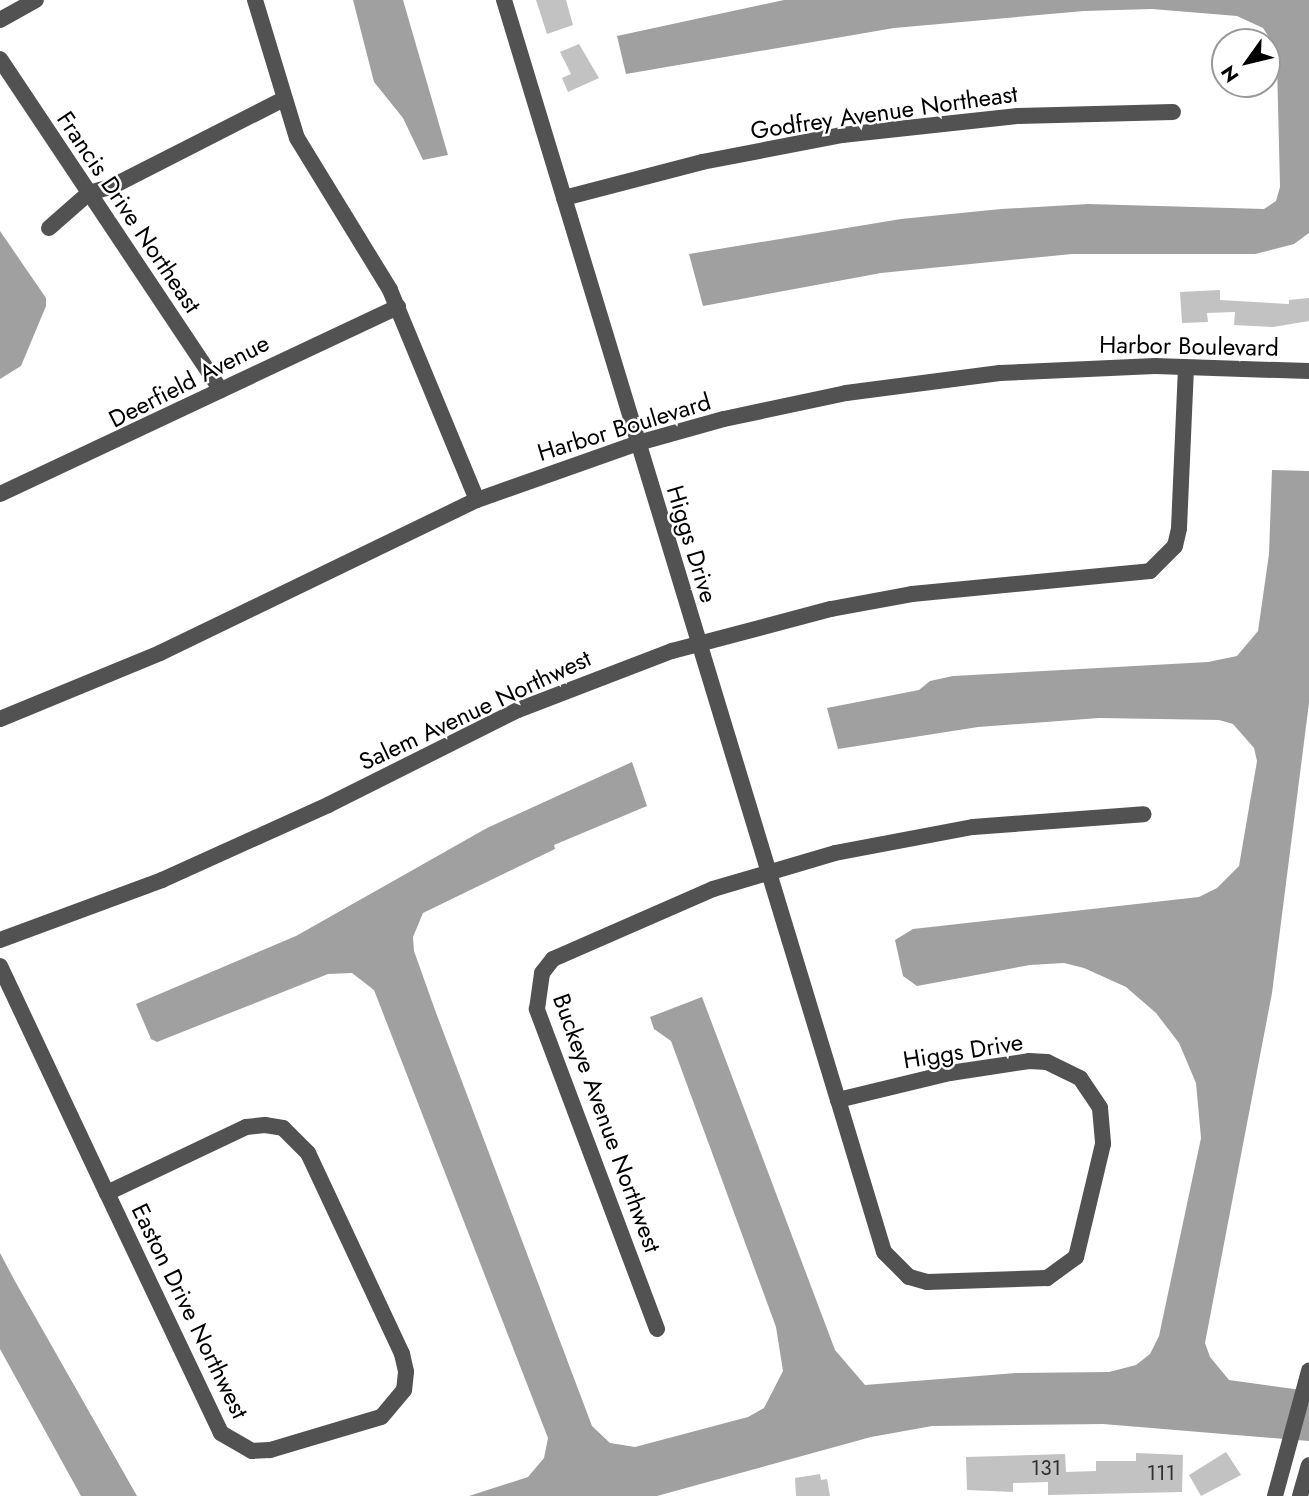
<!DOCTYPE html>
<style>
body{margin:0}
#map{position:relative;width:1309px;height:1496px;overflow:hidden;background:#fff;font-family:Jost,sans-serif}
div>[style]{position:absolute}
.water>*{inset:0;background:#a0a0a0}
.building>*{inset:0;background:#c2c2c2}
.minor>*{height:16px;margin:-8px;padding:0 8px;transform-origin:8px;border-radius:8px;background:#525252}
span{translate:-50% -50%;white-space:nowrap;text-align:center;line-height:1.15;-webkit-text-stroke:5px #fff;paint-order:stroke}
.number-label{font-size:21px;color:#303030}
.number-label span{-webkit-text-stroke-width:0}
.street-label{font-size:24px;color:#000}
.north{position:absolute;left:1211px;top:28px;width:70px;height:70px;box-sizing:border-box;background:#fff;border:2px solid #999;border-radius:50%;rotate:236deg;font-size:19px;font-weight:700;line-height:28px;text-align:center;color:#000}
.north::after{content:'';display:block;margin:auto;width:24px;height:32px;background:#000;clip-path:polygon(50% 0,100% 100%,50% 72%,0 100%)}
</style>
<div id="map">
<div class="water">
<div style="clip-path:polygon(353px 0,403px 0,448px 155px,423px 160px,403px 118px,374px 82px)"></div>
<div style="clip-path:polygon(784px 0,1309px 0,1309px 233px,1294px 244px,1255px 254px,1072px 254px,881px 273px,703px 306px,689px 254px,901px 219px,1001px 209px,1088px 204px,1264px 209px,1276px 201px,1280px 187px,1277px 64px,1272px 42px,1263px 28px,1237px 16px,1152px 9px,1084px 11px,894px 28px,626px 74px,617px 36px)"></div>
<div style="clip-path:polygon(0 231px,46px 298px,46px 306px,21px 366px,0 379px)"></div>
<div style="clip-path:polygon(1272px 470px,1309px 471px,1309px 703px,1272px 993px,1205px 1343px,1210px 1357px,1229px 1380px,1309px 1391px,1309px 1441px,1103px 1424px,932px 1426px,871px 1437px,657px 1496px,469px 1496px,528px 1477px,544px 1458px,548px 1438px,374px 990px,352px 973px,328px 974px,157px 1042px,151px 1039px,136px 1004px,296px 936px,487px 828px,632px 762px,647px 806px,554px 845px,555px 849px,423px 913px,413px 937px,414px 951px,435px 1010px,592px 1426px,610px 1443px,635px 1447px,748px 1417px,764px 1408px,783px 1371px,776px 1327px,671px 1041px,654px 1029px,650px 1017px,702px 997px,835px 1350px,865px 1385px,1016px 1373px,1109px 1372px,1136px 1365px,1150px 1354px,1159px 1336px,1201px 1138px,1196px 1083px,1179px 1043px,1156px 1013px,1126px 987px,1084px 968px,1064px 963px,1030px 965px,917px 986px,903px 976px,895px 940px,913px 929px,1199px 897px,1217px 888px,1239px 866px,1257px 761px,1254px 748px,1233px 724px,1219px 720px,1099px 718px,978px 727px,838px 749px,827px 708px,919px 690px,930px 681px,953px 676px,1208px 662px,1237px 656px,1258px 631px,1269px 554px)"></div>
<div style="clip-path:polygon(0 1253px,16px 1283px,137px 1496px,81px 1496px,0 1349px)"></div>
</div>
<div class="building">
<div style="clip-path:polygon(536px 0,566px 0,573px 25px,547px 34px)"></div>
<div style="clip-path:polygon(579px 44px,599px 78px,568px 92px,562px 78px,571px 74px,560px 52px)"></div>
<div style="clip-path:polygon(1220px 290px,1220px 300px,1289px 304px,1289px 300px,1309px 298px,1309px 321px,1273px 327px,1234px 325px,1235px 312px,1207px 313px,1208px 322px,1182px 323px,1180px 292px)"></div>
<div style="clip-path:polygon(1226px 1452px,1241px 1475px,1201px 1496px,1189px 1475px)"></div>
<div style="clip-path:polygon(1136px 1453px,1183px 1455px,1182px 1492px,1048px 1495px,1048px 1482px,1013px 1483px,1013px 1492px,967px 1490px,966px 1457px,1065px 1454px,1066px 1472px,1096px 1471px,1096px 1461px,1136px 1461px)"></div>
<div style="clip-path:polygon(820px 1474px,821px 1480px,827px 1479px,830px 1496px,796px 1496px,795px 1478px)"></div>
</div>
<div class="minor">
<div style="left:255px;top:0;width:144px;rotate:73.1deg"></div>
<div style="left:297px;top:138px;width:178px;rotate:58.5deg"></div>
<div style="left:390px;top:290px;width:227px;rotate:67.5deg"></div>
<div style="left:504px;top:0;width:1150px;rotate:73.11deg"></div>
<div style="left:0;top:20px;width:41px;rotate:-29.1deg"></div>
<div style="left:0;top:59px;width:398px;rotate:56.3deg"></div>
<div style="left:564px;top:198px;width:143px;rotate:-14.6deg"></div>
<div style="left:702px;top:162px;width:143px;rotate:-10.9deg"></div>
<div style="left:842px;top:135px;width:177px;rotate:-6.2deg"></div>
<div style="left:1018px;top:116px;width:155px;rotate:-1.5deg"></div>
<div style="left:49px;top:228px;width:53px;rotate:-41.2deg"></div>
<div style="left:89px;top:193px;width:25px;rotate:-16deg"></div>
<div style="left:113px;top:186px;width:192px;rotate:-27deg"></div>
<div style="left:0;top:494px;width:440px;rotate:-25.2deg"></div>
<div style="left:0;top:719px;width:173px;rotate:-22.4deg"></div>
<div style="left:160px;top:653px;width:352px;rotate:-25.8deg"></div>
<div style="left:477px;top:500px;width:171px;rotate:-19.5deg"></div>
<div style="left:638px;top:443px;width:89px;rotate:-15.6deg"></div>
<div style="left:724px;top:419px;width:125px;rotate:-12deg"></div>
<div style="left:846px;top:393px;width:155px;rotate:-7.4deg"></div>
<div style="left:1000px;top:373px;width:155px;rotate:-2.6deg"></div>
<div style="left:1155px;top:366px;width:154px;rotate:1.9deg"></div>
<div style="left:0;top:940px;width:173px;rotate:-20.3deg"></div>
<div style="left:162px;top:880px;width:182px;rotate:-24.3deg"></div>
<div style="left:328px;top:805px;width:212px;rotate:-26.6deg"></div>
<div style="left:518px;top:710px;width:165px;rotate:-21deg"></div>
<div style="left:672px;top:651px;width:164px;rotate:-14.8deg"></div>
<div style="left:831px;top:609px;width:82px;rotate:-10.5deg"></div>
<div style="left:912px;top:594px;width:239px;rotate:-5.5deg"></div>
<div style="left:1150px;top:571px;width:35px;rotate:-45deg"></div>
<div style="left:1175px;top:546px;width:18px;rotate:-77deg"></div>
<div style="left:1179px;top:528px;width:161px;rotate:-87.5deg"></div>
<div style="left:0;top:966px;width:251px;rotate:64.8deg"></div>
<div style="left:1029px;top:1061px;width:18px;rotate:3deg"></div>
<div style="left:1047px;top:1062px;width:37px;rotate:26deg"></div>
<div style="left:1080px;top:1078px;width:36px;rotate:56deg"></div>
<div style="left:1100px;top:1108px;width:36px;rotate:85deg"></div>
<div style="left:1103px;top:1144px;width:116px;rotate:103.4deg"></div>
<div style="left:1076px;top:1257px;width:36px;rotate:144deg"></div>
<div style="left:1047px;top:1278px;width:120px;rotate:178.1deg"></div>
<div style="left:927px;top:1282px;width:19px;rotate:-164deg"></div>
<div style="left:909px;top:1277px;width:35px;rotate:-135deg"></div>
<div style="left:884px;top:1252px;width:159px;rotate:-106.8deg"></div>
<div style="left:838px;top:1100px;width:115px;rotate:-13.6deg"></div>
<div style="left:950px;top:1073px;width:80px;rotate:-8.6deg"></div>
<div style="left:265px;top:1125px;width:18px;rotate:9deg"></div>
<div style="left:283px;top:1128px;width:35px;rotate:45deg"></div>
<div style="left:308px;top:1153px;width:222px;rotate:64.9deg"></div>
<div style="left:402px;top:1354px;width:18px;rotate:77deg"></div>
<div style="left:406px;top:1372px;width:18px;rotate:96deg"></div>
<div style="left:404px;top:1390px;width:35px;rotate:130deg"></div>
<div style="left:381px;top:1417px;width:116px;rotate:163.4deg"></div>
<div style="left:270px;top:1450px;width:18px;rotate:177deg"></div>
<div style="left:252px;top:1451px;width:36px;rotate:-150deg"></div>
<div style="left:221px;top:1433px;width:266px;rotate:-115.4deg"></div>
<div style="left:107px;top:1193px;width:154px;rotate:-25.4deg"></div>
<div style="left:246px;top:1127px;width:19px;rotate:-6deg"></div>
<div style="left:657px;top:1329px;width:342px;rotate:-110.6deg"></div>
<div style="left:537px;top:1009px;width:36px;rotate:-82deg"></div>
<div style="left:542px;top:973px;width:18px;rotate:-52deg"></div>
<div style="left:553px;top:959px;width:175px;rotate:-23.6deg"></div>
<div style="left:713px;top:889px;width:127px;rotate:-16.4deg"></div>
<div style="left:835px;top:853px;width:140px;rotate:-10.7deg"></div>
<div style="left:973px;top:827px;width:171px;rotate:-4.3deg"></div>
<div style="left:1275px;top:1496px;width:130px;rotate:-74.8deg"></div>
<div style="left:1300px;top:1496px;width:32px;rotate:-74deg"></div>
</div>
<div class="number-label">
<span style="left:1046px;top:1468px">131</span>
<span style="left:1161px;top:1473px">111</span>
</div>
<div class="street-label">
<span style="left:884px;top:112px;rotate:-8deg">Godfrey Avenue Northeast</span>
<span style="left:129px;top:212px;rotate:56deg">Francis Drive Northeast</span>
<span style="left:1189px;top:346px;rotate:1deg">Harbor Boulevard</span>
<span style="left:189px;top:381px;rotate:-27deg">Deerfield Avenue</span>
<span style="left:624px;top:427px;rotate:-17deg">Harbor Boulevard</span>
<span style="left:692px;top:544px;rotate:73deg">Higgs Drive</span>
<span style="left:475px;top:710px;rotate:-25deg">Salem Avenue Northwest</span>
<span style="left:963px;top:1051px;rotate:-9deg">Higgs Drive</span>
<span style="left:607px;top:1123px;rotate:70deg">Buckeye Avenue Northwest</span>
<span style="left:190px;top:1311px;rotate:64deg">Easton Drive Northwest</span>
</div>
<div class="north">N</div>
</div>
